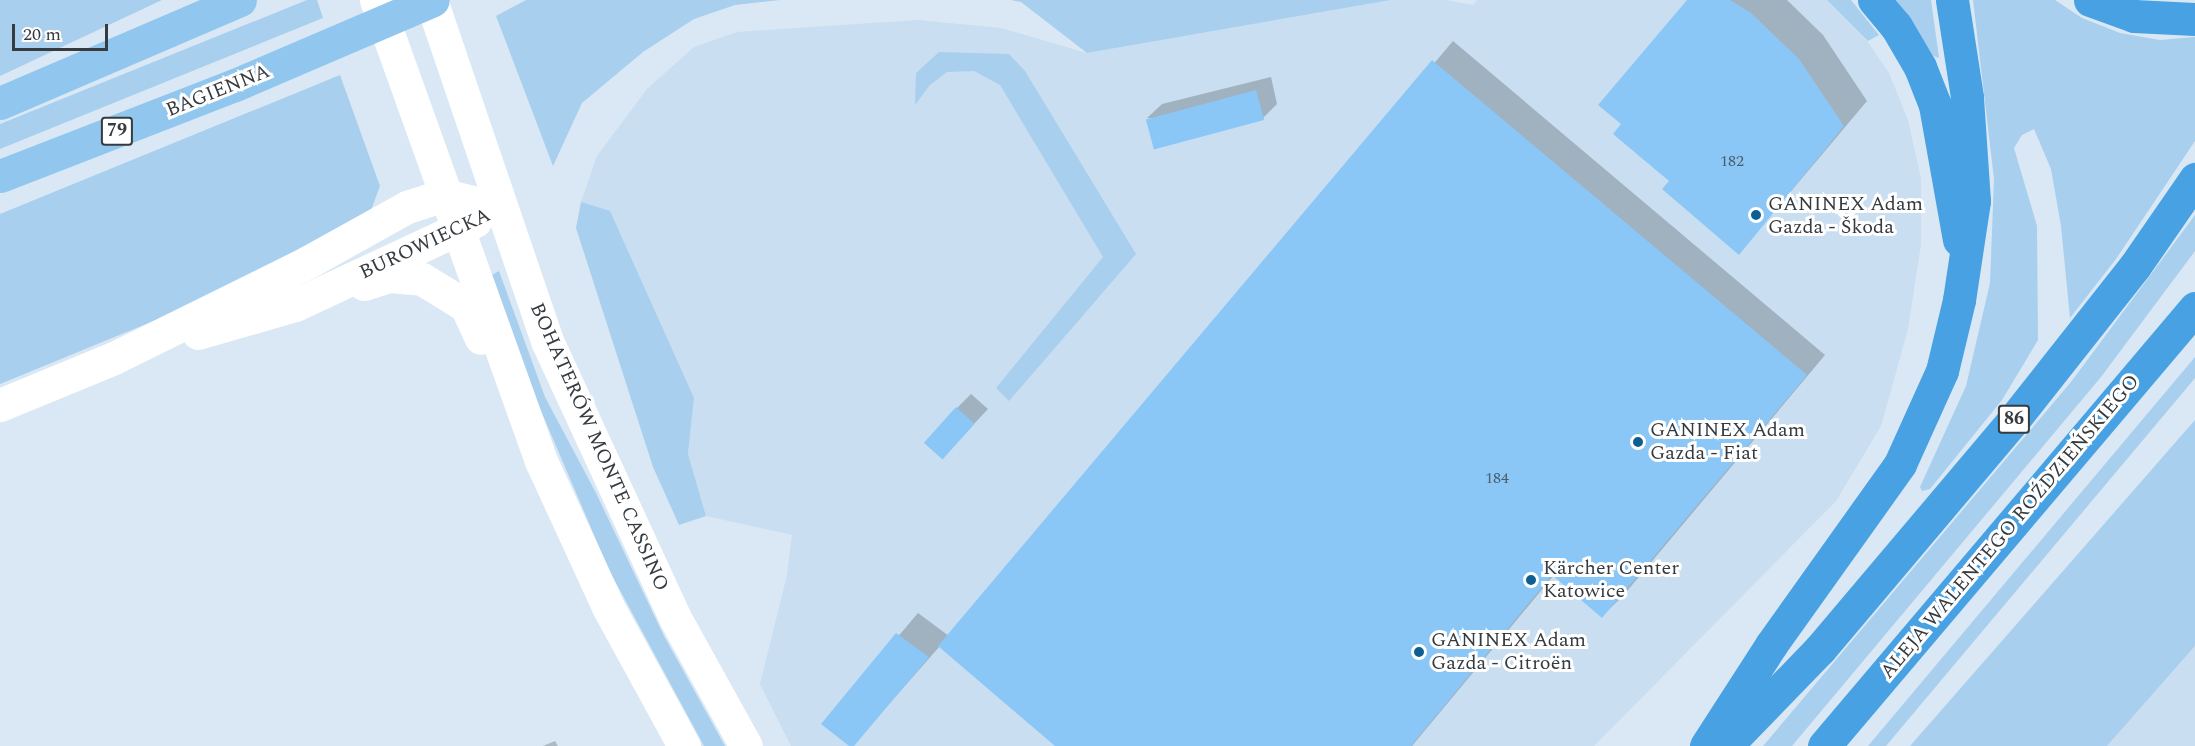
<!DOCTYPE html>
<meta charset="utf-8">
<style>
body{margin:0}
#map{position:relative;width:2195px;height:746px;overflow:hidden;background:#d9e8f4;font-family:Spectral,serif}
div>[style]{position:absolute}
.built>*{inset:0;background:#c9def0}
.green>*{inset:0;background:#a9cfee}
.shadow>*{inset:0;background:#0003}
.building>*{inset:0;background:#8bc7f6;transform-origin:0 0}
.minor>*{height:33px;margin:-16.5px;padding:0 16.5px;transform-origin:16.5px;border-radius:16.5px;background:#fff}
.major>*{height:33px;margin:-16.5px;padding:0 16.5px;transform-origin:16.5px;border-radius:16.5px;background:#91c7ee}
.highway>*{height:33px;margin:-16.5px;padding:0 16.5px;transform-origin:16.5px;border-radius:16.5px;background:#47a1e2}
.dots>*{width:16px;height:16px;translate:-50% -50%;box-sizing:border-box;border:3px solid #fff;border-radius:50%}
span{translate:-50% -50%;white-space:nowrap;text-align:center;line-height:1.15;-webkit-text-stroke:6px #fff;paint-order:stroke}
.number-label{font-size:16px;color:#4b5e6e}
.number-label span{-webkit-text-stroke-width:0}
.shield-label span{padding:2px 4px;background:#fff;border:2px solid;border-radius:4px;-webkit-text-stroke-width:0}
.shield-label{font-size:18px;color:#363b40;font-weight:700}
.street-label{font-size:20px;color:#363b40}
.poi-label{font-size:20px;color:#363b40}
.left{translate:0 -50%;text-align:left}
.scale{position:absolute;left:12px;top:24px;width:96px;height:27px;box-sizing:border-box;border:3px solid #363b40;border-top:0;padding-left:8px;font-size:18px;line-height:21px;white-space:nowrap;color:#363b40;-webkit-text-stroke:4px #fff;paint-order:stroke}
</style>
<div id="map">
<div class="built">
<div style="clip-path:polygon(1391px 0,1446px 0,1473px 5px,1477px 0,1827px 0,1861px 32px,1889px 73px,1908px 120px,1921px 179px,1921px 244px,1908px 329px,1881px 426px,1836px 501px,1594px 746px,791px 746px,760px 684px,787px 575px,792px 535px,706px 516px,688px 454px,694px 398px,581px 202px,597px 156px,647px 89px,694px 47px,737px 32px,918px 20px,1001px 28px,1087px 53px)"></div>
<div style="clip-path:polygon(2195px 646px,2195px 746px,2107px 746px)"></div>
</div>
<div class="green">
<div style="clip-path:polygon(0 0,162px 0,0 76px)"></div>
<div style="clip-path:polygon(307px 0,317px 0,323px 18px,0 149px,0 124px)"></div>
<div style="clip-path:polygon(526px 0,780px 0,735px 5px,694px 19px,643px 52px,582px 103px,553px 166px,496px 16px)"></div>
<div style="clip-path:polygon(1011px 0,1391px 0,1087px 53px,1021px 2px)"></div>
<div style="clip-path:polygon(1827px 0,1851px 0,1879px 35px,1868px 41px)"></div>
<div style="clip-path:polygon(1896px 0,1931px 0,1939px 58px,1933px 56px)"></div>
<div style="clip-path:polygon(1973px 0,2055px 0,2082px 18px,2120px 33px,2160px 40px,2195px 37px,2195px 141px,2116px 259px,2070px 318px,2061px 226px,2051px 169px,2034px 129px,2022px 135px,2014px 148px,2037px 226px,2038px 340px,2002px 400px,1930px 489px,1922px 491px,1920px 487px,1966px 386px,1990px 283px,1994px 179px)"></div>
<div style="clip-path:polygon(939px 52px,1009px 54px,1025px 71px,1136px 254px,1009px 401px,996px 388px,1103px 257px,1000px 85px,974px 71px,947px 72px,930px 85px,915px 105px,916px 73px)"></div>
<div style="clip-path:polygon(340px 75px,380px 186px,368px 218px,168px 315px,0 384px,0 214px)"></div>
<div style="clip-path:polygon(581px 202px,610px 211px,694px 398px,688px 454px,706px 516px,679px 525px,653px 467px,576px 228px)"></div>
<div style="clip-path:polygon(2195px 215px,2195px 251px,2101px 377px,1792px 746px,1763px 746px,2071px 382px)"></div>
<div style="clip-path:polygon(499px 271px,545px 397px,596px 493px,664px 636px,725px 746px,704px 746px,609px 570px,530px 385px,492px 275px)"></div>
<div style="clip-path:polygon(2195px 357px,2195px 378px,2180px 396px,1886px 746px,1868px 746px)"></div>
<div style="clip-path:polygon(2195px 420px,2195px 646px,2107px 746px,1910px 746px)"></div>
</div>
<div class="shadow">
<div style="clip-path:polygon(1689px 0,1787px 0,1823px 35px,1867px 101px,1739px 253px,1671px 181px,1623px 123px)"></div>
<div style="clip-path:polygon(1453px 41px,1825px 355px,1622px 597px,1602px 616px,1554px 575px,1412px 746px,1059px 746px,940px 646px,852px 746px,824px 724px,918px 613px,949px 636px)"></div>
<div style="clip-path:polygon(1271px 77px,1277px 104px,1263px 118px,1147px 118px,1162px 104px)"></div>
<div style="clip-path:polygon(971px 394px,988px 409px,957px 442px,957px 408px)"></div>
<div style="clip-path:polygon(555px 741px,558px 746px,543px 746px)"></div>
</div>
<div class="building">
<div style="clip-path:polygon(1687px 0,1730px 0,1751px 13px,1799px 59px,1844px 126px,1739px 255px,1662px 189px,1669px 181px,1613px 134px,1621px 124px,1598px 105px)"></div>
<div style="clip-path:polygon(1432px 60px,1807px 375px,1602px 618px,1552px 575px,1411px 746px,1055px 746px,938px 646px)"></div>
<div style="left:1256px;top:90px;width:31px;height:114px;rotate:75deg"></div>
<div style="left:956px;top:407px;width:25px;height:48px;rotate:42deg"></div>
<div style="clip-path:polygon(896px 633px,929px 657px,854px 746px,849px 746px,821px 724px)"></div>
</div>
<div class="minor">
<div style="left:376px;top:0;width:490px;rotate:70.3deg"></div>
<div style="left:541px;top:461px;width:161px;rotate:65.3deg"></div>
<div style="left:608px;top:607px;width:158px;rotate:61.3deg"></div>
<div style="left:431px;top:0;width:362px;rotate:71.2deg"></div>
<div style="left:548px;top:343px;width:303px;rotate:65.2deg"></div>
<div style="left:675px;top:618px;width:146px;rotate:61deg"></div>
<div style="left:364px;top:284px;width:26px;rotate:-18deg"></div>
<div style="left:389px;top:276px;width:33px;rotate:5deg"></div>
<div style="left:422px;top:279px;width:52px;rotate:31.5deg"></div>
<div style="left:466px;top:306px;width:35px;rotate:65deg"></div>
<div style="left:198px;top:333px;width:101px;rotate:-16.1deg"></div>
<div style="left:295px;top:305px;width:199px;rotate:-25deg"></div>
<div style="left:0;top:405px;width:123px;rotate:-22.4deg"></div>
<div style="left:114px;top:358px;width:216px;rotate:-26.3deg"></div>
<div style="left:308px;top:262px;width:113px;rotate:-29.1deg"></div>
<div style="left:407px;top:207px;width:39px;rotate:-18deg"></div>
<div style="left:444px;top:195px;width:59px;rotate:13.8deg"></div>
</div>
<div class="major">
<div style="left:0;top:103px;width:261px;rotate:-23.2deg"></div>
<div style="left:0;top:176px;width:252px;rotate:-21.2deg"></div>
<div style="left:235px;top:85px;width:215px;rotate:-23.2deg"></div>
</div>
<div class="highway">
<div style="left:1874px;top:0;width:34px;rotate:50deg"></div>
<div style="left:1896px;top:26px;width:48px;rotate:59.7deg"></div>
<div style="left:1920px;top:67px;width:41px;rotate:68.5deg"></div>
<div style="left:1935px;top:105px;width:137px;rotate:79.9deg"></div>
<div style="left:2090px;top:0;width:47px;rotate:20deg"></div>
<div style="left:2134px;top:16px;width:61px;rotate:2.8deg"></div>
<div style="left:1706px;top:746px;width:120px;rotate:-57.2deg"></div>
<div style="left:1771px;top:645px;width:222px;rotate:-54.5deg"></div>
<div style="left:1900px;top:464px;width:102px;rotate:-65.7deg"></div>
<div style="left:1942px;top:371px;width:73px;rotate:-76.5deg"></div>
<div style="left:1959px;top:300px;width:100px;rotate:-81.4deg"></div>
<div style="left:1974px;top:201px;width:104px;rotate:-93.9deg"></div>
<div style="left:1967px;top:97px;width:98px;rotate:-98.8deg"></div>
<div style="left:1726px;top:746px;width:135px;rotate:-45.9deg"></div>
<div style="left:1820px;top:649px;width:296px;rotate:-49.8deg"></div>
<div style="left:2011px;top:423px;width:200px;rotate:-51.7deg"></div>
<div style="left:2135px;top:266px;width:106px;rotate:-55.4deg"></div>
<div style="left:1824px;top:746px;width:574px;rotate:-49.73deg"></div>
</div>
<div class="dots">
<div style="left:1756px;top:215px;background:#0d5f91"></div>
<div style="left:1638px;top:442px;background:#0d5f91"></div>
<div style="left:1531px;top:580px;background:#0d5f91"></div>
<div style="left:1419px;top:652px;background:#0d5f91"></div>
</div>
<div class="number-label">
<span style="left:1732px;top:161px">182</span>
<span style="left:1497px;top:478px">184</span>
</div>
<div class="shield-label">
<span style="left:117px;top:131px">79</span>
<span style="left:2014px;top:419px">86</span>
</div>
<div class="street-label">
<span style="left:218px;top:91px;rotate:-22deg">BAGIENNA</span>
<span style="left:425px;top:244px;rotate:-25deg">BUROWIECKA</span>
<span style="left:599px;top:447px;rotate:66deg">BOHATERÓW MONTE CASSINO</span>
<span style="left:2010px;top:527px;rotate:-50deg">ALEJA WALENTEGO ROŹDZIEŃSKIEGO</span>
</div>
<div class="poi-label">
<span class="left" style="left:1768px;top:216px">GANINEX Adam<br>Gazda - Škoda</span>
<span class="left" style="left:1650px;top:442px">GANINEX Adam<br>Gazda - Fiat</span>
<span class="left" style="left:1543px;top:580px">Kärcher Center<br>Katowice</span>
<span class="left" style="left:1431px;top:652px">GANINEX Adam<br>Gazda - Citroën</span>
</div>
<div class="scale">20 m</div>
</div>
